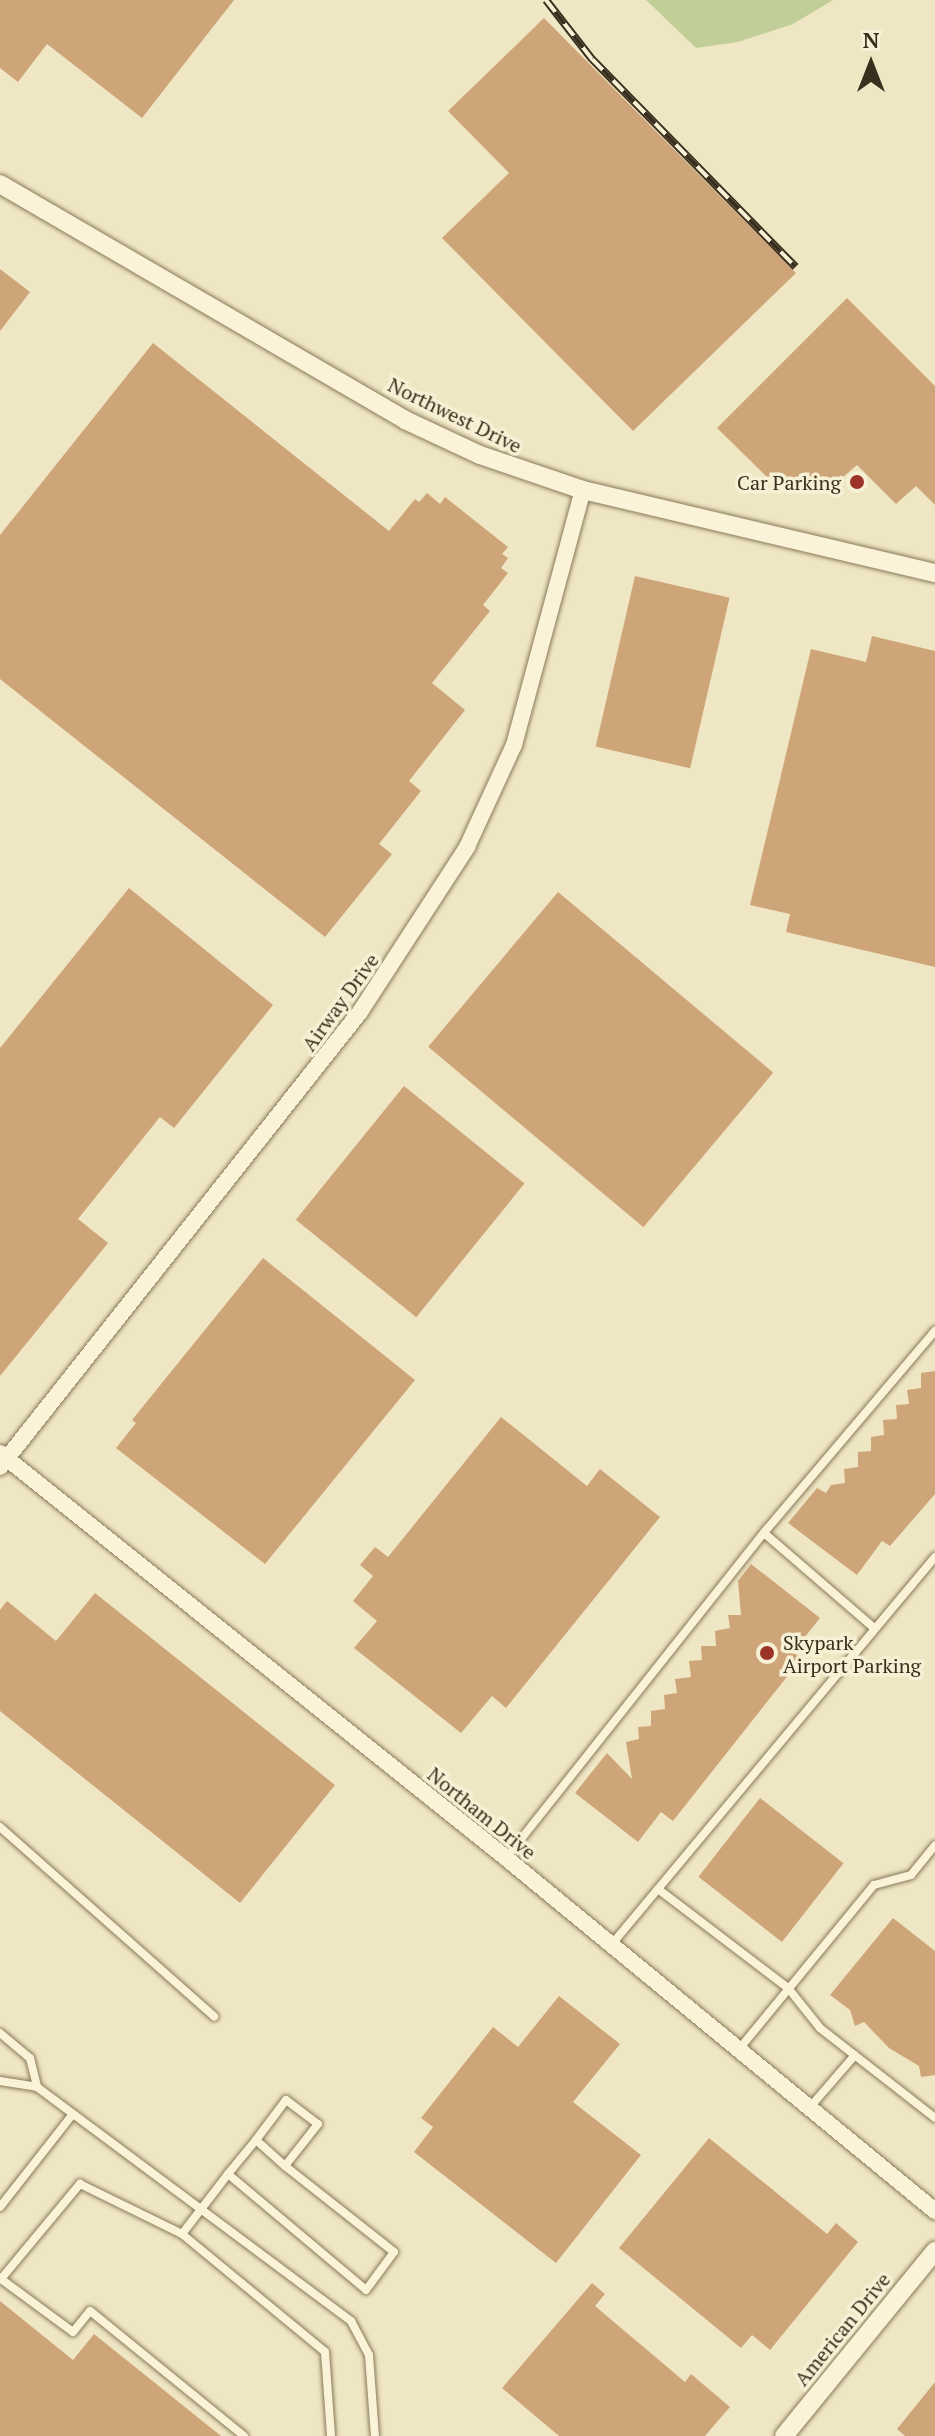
<!DOCTYPE html>
<style>
body{margin:0}
#map{position:relative;width:935px;height:2436px;overflow:hidden;background:#efe7c4;font-family:"PT Serif",serif}
div>[style]{position:absolute}
.green>*{inset:0;background:#c2ce98}
.building>*{inset:0;background:#cea579;transform-origin:0 0}
.roads{filter:drop-shadow(0 0 2px #8a795a) drop-shadow(0 0 2px #8a795a)}
.service>*{height:8px;margin:-4px;padding:0 4px;transform-origin:4px;border-radius:4px;background:#faf3d8}
.minor>*{height:16px;margin:-8px;padding:0 8px;transform-origin:8px;border-radius:8px;background:#faf3d8}
.tertiary>*{height:18px;margin:-9px;padding:0 9px;transform-origin:9px;border-radius:9px;background:#faf3d8}
.rail>*{height:8px;margin-top:-4px;transform-origin:0;background:repeating-linear-gradient(90deg,#f6f0d4 0 15px,#3a2f1e 0 30px);box-sizing:border-box;border-block:2px solid #3a2f1e}
.dots>*{width:22px;height:22px;translate:-50% -50%;box-sizing:border-box;border:4px solid #f6f0d4;border-radius:50%}
span{translate:-50% -50%;white-space:nowrap;text-align:center;line-height:1.15;-webkit-text-stroke:7px #f6f0d4;paint-order:stroke}
.street-label{font-size:20px;color:#3a2f1e}
.poi-label{font-size:20px;color:#3a2f1e}
.right{translate:-100% -50%;text-align:right}
.left{translate:0 -50%;text-align:left}
.north{position:absolute;left:831px;top:24px;width:80px;height:80px;-webkit-text-stroke:6px #f6f0d4;paint-order:stroke;rotate:0deg;font-size:22px;font-weight:700;line-height:32px;text-align:center;color:#3a2f1e}
.north::after{content:'';display:block;margin:auto;width:28px;height:36px;background:#3a2f1e;clip-path:polygon(50% 0,100% 100%,50% 72%,0 100%)}
</style>
<div id="map">
<div class="green">
<div style="clip-path:polygon(646px 0,833px 0,793px 24px,738px 42px,696px 48px)"></div>
</div>
<div class="building">
<div style="clip-path:polygon(0 0,234px 0,142px 118px,47px 44px,18px 82px,0 68px)"></div>
<div style="clip-path:polygon(544px 18px,796px 273px,633px 431px,442px 238px,509px 173px,448px 111px)"></div>
<div style="clip-path:polygon(0 269px,30px 292px,0 331px)"></div>
<div style="clip-path:polygon(847px 298px,935px 386px,935px 505px,916px 486px,896px 504px,857px 465px,827px 491px,770px 480px,717px 428px)"></div>
<div style="clip-path:polygon(153px 343px,389px 531px,415px 499px,419px 502px,427px 493px,440px 504px,445px 497px,508px 547px,502px 554px,508px 558px,501px 568px,508px 573px,483px 605px,490px 611px,432px 683px,465px 710px,409px 781px,421px 791px,379px 844px,392px 854px,325px 937px,0 679px,0 535px)"></div>
<div style="left:635px;top:576px;width:97px;height:175px;rotate:13deg"></div>
<div style="clip-path:polygon(872px 636px,935px 651px,935px 967px,786px 932px,790px 914px,750px 905px,811px 649px,866px 662px)"></div>
<div style="clip-path:polygon(129px 888px,273px 1005px,174px 1128px,160px 1117px,78px 1219px,108px 1243px,0 1376px,0 1048px)"></div>
<div style="left:558px;top:892px;width:281px;height:202px;rotate:40deg"></div>
<div style="left:404px;top:1086px;width:155px;height:172px;rotate:39deg"></div>
<div style="clip-path:polygon(263px 1258px,415px 1380px,265px 1564px,116px 1448px,136px 1423px,132px 1420px)"></div>
<div style="clip-path:polygon(935px 1371px,935px 1494px,890px 1546px,882px 1541px,857px 1575px,788px 1523px,817px 1488px,826px 1493px,831px 1485px,845px 1483px,844px 1469px,858px 1467px,858px 1452px,871px 1451px,871px 1437px,884px 1435px,883px 1420px,897px 1419px,896px 1405px,909px 1404px,907px 1390px,921px 1388px,921px 1373px)"></div>
<div style="clip-path:polygon(501px 1417px,587px 1486px,600px 1469px,660px 1517px,506px 1708px,492px 1696px,461px 1733px,354px 1648px,377px 1621px,353px 1601px,373px 1576px,360px 1565px,375px 1547px,388px 1557px)"></div>
<div style="clip-path:polygon(751px 1564px,820px 1618px,793px 1652px,801px 1659px,673px 1821px,661px 1812px,638px 1842px,575px 1793px,607px 1753px,632px 1779px,626px 1742px,639px 1739px,638px 1727px,651px 1726px,651px 1711px,665px 1709px,664px 1695px,677px 1693px,675px 1679px,691px 1677px,689px 1661px,702px 1660px,701px 1646px,716px 1646px,715px 1631px,730px 1628px,728px 1615px,741px 1615px,738px 1581px)"></div>
<div style="clip-path:polygon(95px 1593px,335px 1785px,240px 1903px,0 1711px,0 1610px,7px 1601px,56px 1641px)"></div>
<div style="left:760px;top:1798px;width:106px;height:100px;rotate:38deg"></div>
<div style="clip-path:polygon(893px 1918px,935px 1951px,935px 2075px,921px 2077px,919px 2066px,889px 2048px,864px 2022px,855px 2026px,850px 2010px,830px 1995px)"></div>
<div style="clip-path:polygon(559px 1996px,620px 2044px,573px 2102px,641px 2155px,556px 2263px,414px 2152px,433px 2127px,421px 2118px,493px 2027px,518px 2047px)"></div>
<div style="clip-path:polygon(709px 2138px,827px 2234px,836px 2223px,858px 2242px,770px 2350px,752px 2335px,741px 2348px,619px 2248px)"></div>
<div style="clip-path:polygon(592px 2283px,605px 2294px,595px 2306px,685px 2382px,691px 2374px,730px 2407px,705px 2436px,559px 2436px,502px 2388px)"></div>
<div style="clip-path:polygon(0 2301px,73px 2360px,94px 2334px,221px 2436px,0 2436px)"></div>
<div style="clip-path:polygon(935px 2382px,935px 2436px,905px 2436px,897px 2429px)"></div>
</div>
<div class="roads">
<div class="service">
<div style="left:764px;top:1533px;width:145px;rotate:40.8deg"></div>
<div style="left:0;top:1827px;width:286px;rotate:41.5deg"></div>
<div style="left:506px;top:1858px;width:420px;rotate:-51.6deg"></div>
<div style="left:767px;top:1529px;width:260px;rotate:-49.7deg"></div>
<div style="left:658px;top:1889px;width:163px;rotate:37.3deg"></div>
<div style="left:788px;top:1988px;width:51px;rotate:51.3deg"></div>
<div style="left:820px;top:2028px;width:146px;rotate:38deg"></div>
<div style="left:612px;top:1944px;width:504px;rotate:-50.15deg"></div>
<div style="left:0;top:2033px;width:39px;rotate:40deg"></div>
<div style="left:30px;top:2058px;width:30px;rotate:76deg"></div>
<div style="left:740px;top:2048px;width:211px;rotate:-50.6deg"></div>
<div style="left:874px;top:1885px;width:38px;rotate:-15deg"></div>
<div style="left:911px;top:1875px;width:38px;rotate:-51deg"></div>
<div style="left:0;top:2081px;width:37px;rotate:9deg"></div>
<div style="left:37px;top:2087px;width:392px;rotate:36.7deg"></div>
<div style="left:351px;top:2321px;width:38px;rotate:62deg"></div>
<div style="left:369px;top:2355px;width:81px;rotate:85.8deg"></div>
<div style="left:811px;top:2106px;width:67px;rotate:-49.2deg"></div>
<div style="left:228px;top:2174px;width:44px;rotate:-50.5deg"></div>
<div style="left:0;top:2207px;width:118px;rotate:-51.9deg"></div>
<div style="left:182px;top:2234px;width:76px;rotate:-52.5deg"></div>
<div style="left:228px;top:2174px;width:180px;rotate:40deg"></div>
<div style="left:366px;top:2290px;width:47px;rotate:-53.6deg"></div>
<div style="left:394px;top:2252px;width:139px;rotate:-141.7deg"></div>
<div style="left:285px;top:2166px;width:39px;rotate:-138deg"></div>
<div style="left:256px;top:2140px;width:50px;rotate:-53.1deg"></div>
<div style="left:286px;top:2100px;width:40px;rotate:37deg"></div>
<div style="left:318px;top:2124px;width:53px;rotate:128.2deg"></div>
<div style="left:244px;top:2436px;width:198px;rotate:-140.9deg"></div>
<div style="left:90px;top:2311px;width:27px;rotate:129deg"></div>
<div style="left:73px;top:2332px;width:89px;rotate:-143.6deg"></div>
<div style="left:1px;top:2279px;width:124px;rotate:-50.3deg"></div>
<div style="left:80px;top:2184px;width:114px;rotate:26.1deg"></div>
<div style="left:182px;top:2234px;width:185px;rotate:39.5deg"></div>
<div style="left:325px;top:2352px;width:84px;rotate:85.9deg"></div>
</div>
<div class="minor">
<div style="left:0;top:1453px;width:648px;rotate:38.67deg"></div>
<div style="left:506px;top:1858px;width:556px;rotate:39.45deg"></div>
<div style="left:0;top:1467px;width:580px;rotate:-51.65deg"></div>
<div style="left:360px;top:1012px;width:197px;rotate:-57deg"></div>
<div style="left:467px;top:847px;width:112px;rotate:-65.3deg"></div>
<div style="left:514px;top:745px;width:264px;rotate:-74.9deg"></div>
</div>
<div class="tertiary">
<div style="left:0;top:184px;width:469px;rotate:30.2deg"></div>
<div style="left:405px;top:420px;width:83px;rotate:25deg"></div>
<div style="left:480px;top:455px;width:109px;rotate:18.8deg"></div>
<div style="left:583px;top:490px;width:362px;rotate:13.3deg"></div>
<div style="left:784px;top:2436px;width:239px;rotate:-50.8deg"></div>
</div>
</div>
<div class="rail">
<div style="left:546px;top:0;width:75px;rotate:52.1deg"></div>
<div style="left:592px;top:59px;width:291px;rotate:45.6deg"></div>
</div>
<div class="dots">
<div style="left:857px;top:482px;background:#9b3328"></div>
<div style="left:767px;top:1653px;background:#9b3328"></div>
</div>
<div class="street-label">
<span style="left:455px;top:415px;rotate:26deg">Northwest Drive</span>
<span style="left:340px;top:1002px;rotate:-54deg">Airway Drive</span>
<span style="left:482px;top:1813px;rotate:39deg">Northam Drive</span>
<span style="left:842px;top:2329px;rotate:-51deg">American Drive</span>
</div>
<div class="poi-label">
<span class="right" style="left:841px;top:482px">Car Parking</span>
<span class="left" style="left:783px;top:1654px">Skypark<br>Airport Parking</span>
</div>
<div class="north">N</div>
</div>
